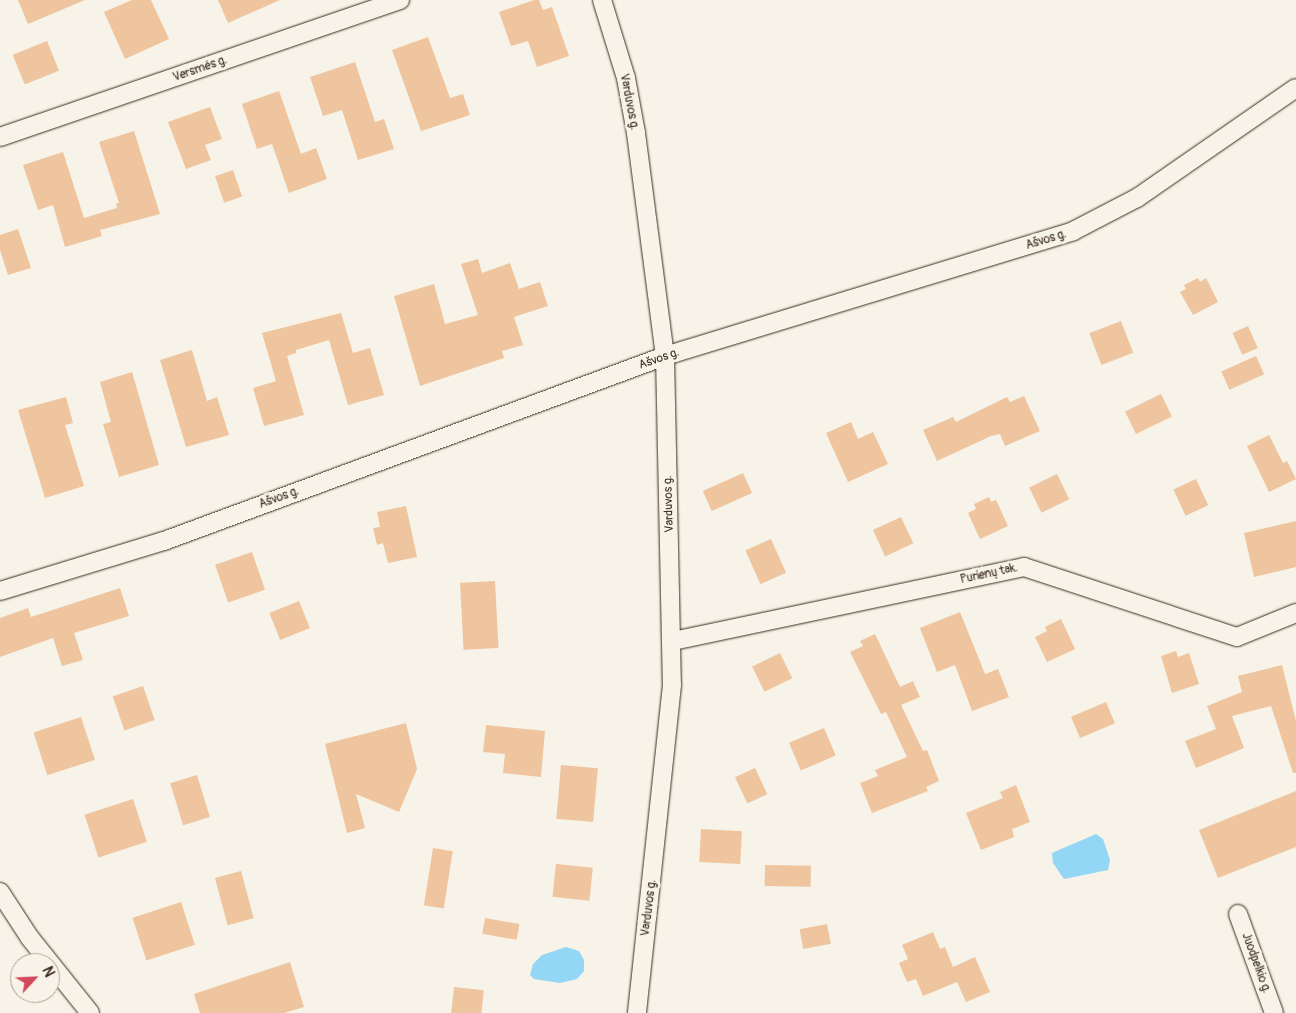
<!DOCTYPE html>
<meta charset="utf-8">
<style>
body{margin:0}
#map{position:relative;width:1296px;height:1013px;overflow:hidden;background:#f7f3e8;font-family:Pangolin,sans-serif}
div>[style]{position:absolute}
.water>*{inset:0;background:#93d6f5}
.building>*{inset:0;background:#eec59e;transform-origin:0 0}
.roads{filter:drop-shadow(0 0 1px #3b2a1e) drop-shadow(0 0 1px #3b2a1e)}
.minor>*{height:18px;margin:-9px;padding:0 9px;transform-origin:9px;border-radius:9px;background:#f7f3e8}
span{translate:-50% -50%;white-space:nowrap;text-align:center;line-height:1.15;-webkit-text-stroke:5px #f7f3e8;paint-order:stroke}
.street-label{font-size:12px;color:#3b2a1e}
.north{position:absolute;left:10px;top:953px;width:50px;height:50px;box-sizing:border-box;background:#f7f3e8;border:1px solid #aca397;border-radius:50%;rotate:65deg;font-size:14px;font-weight:700;line-height:20px;text-align:center;color:#3b2a1e}
.north::after{content:'';display:block;margin:auto;width:18px;height:22px;background:#d1495b;clip-path:polygon(50% 0,100% 100%,50% 72%,0 100%)}
</style>
<div id="map">
<div class="water">
<div style="clip-path:polygon(1096px 834px,1103px 839px,1110px 860px,1108px 870px,1064px 879px,1053px 863px,1052px 853px)"></div>
<div style="clip-path:polygon(566px 947px,579px 951px,584px 960px,584px 971px,577px 979px,560px 983px,534px 979px,530px 975px,533px 964px,542px 955px)"></div>
</div>
<div class="building">
<div style="clip-path:polygon(18px 0,85px 0,28px 24px)"></div>
<div style="clip-path:polygon(132px 0,151px 0,169px 39px,125px 59px,104px 12px)"></div>
<div style="clip-path:polygon(218px 0,280px 0,228px 23px)"></div>
<div style="clip-path:polygon(534px 0,539px 0,543px 10px,552px 7px,569px 56px,537px 67px,528px 41px,511px 46px,499px 12px)"></div>
<div style="clip-path:polygon(428px 37px,450px 98px,463px 94px,470px 115px,421px 131px,392px 50px)"></div>
<div style="left:47px;top:41px;width:32px;height:37px;rotate:68deg"></div>
<div style="clip-path:polygon(355px 62px,375px 122px,384px 119px,394px 149px,358px 160px,342px 110px,323px 116px,310px 77px)"></div>
<div style="clip-path:polygon(279px 91px,301px 154px,316px 148px,327px 179px,289px 193px,272px 144px,257px 149px,242px 104px)"></div>
<div style="clip-path:polygon(210px 107px,222px 139px,205px 145px,211px 160px,186px 169px,168px 122px)"></div>
<div style="clip-path:polygon(134px 131px,160px 214px,100px 230px,102px 236px,65px 247px,53px 205px,38px 210px,23px 165px,63px 152px,84px 218px,117px 208px,116px 203px,119px 203px,99px 142px)"></div>
<div style="left:233px;top:170px;width:28px;height:19px;rotate:71deg"></div>
<div style="clip-path:polygon(18px 229px,31px 268px,8px 275px,0 250px,0 235px)"></div>
<div style="clip-path:polygon(478px 259px,482px 273px,510px 263px,519px 289px,540px 282px,548px 306px,514px 317px,523px 345px,502px 351px,504px 358px,420px 386px,394px 296px,434px 284px,445px 324px,478px 315px,461px 264px)"></div>
<div style="clip-path:polygon(1198px 278px,1200px 282px,1206px 278px,1218px 302px,1193px 315px,1180px 292px,1186px 289px,1184px 285px)"></div>
<div style="clip-path:polygon(341px 313px,353px 353px,370px 348px,384px 395px,348px 405px,329px 340px,296px 350px,296px 353px,287px 356px,304px 415px,264px 426px,253px 388px,276px 381px,262px 333px)"></div>
<div style="left:1121px;top:321px;width:34px;height:34px;rotate:69deg"></div>
<div style="left:1248px;top:326px;width:24px;height:17px;rotate:66deg"></div>
<div style="clip-path:polygon(192px 350px,207px 401px,217px 397px,229px 435px,186px 447px,160px 360px)"></div>
<div style="left:1256px;top:356px;width:20px;height:38px;rotate:66deg"></div>
<div style="clip-path:polygon(132px 372px,159px 465px,119px 477px,103px 424px,111px 422px,100px 382px)"></div>
<div style="left:1161px;top:394px;width:25px;height:40px;rotate:64deg"></div>
<div style="clip-path:polygon(1024px 396px,1040px 431px,1005px 446px,1000px 434px,991px 436px,937px 461px,923px 430px,953px 417px,956px 422px,1007px 397px,1010px 402px)"></div>
<div style="clip-path:polygon(66px 397px,73px 423px,65px 425px,84px 486px,45px 498px,18px 410px)"></div>
<div style="clip-path:polygon(851px 422px,858px 439px,873px 432px,888px 464px,848px 482px,826px 433px)"></div>
<div style="clip-path:polygon(1269px 435px,1283px 463px,1287px 461px,1296px 479px,1269px 492px,1247px 446px)"></div>
<div style="left:743px;top:473px;width:22px;height:44px;rotate:66deg"></div>
<div style="left:1057px;top:474px;width:28px;height:31px;rotate:64deg"></div>
<div style="left:1196px;top:479px;width:29px;height:25px;rotate:65deg"></div>
<div style="clip-path:polygon(989px 497px,991px 502px,996px 500px,1008px 526px,980px 539px,968px 513px,976px 509px,974px 504px)"></div>
<div style="clip-path:polygon(406px 506px,417px 557px,388px 563px,383px 543px,377px 545px,373px 528px,380px 527px,377px 512px)"></div>
<div style="left:901px;top:517px;width:29px;height:31px;rotate:65deg"></div>
<div style="clip-path:polygon(1296px 521px,1296px 567px,1254px 577px,1244px 533px)"></div>
<div style="left:771px;top:539px;width:37px;height:28px;rotate:66deg"></div>
<div style="left:252px;top:552px;width:40px;height:39px;rotate:71deg"></div>
<div style="left:495px;top:581px;width:67px;height:35px;rotate:87deg"></div>
<div style="clip-path:polygon(120px 588px,129px 616px,74px 633px,83px 660px,62px 666px,53px 638px,0 657px,0 618px,28px 608px,31px 617px)"></div>
<div style="left:299px;top:601px;width:29px;height:32px;rotate:68deg"></div>
<div style="clip-path:polygon(960px 612px,985px 674px,998px 669px,1009px 697px,972px 711px,955px 665px,937px 672px,920px 628px)"></div>
<div style="clip-path:polygon(1061px 619px,1075px 649px,1047px 662px,1035px 637px,1047px 631px,1045px 627px)"></div>
<div style="clip-path:polygon(875px 634px,900px 687px,913px 681px,920px 697px,901px 705px,923px 751px,927px 750px,939px 781px,926px 787px,928px 791px,872px 813px,860px 783px,878px 776px,875px 770px,907px 757px,886px 712px,881px 714px,850px 652px,863px 646px,860px 641px)"></div>
<div style="clip-path:polygon(1176px 651px,1178px 657px,1189px 653px,1199px 684px,1172px 693px,1161px 656px)"></div>
<div style="left:780px;top:653px;width:28px;height:31px;rotate:64deg"></div>
<div style="clip-path:polygon(1282px 665px,1296px 721px,1296px 773px,1293px 773px,1271px 706px,1232px 716px,1244px 748px,1196px 768px,1185px 741px,1216px 729px,1207px 706px,1242px 692px,1238px 676px)"></div>
<div style="left:143px;top:686px;width:36px;height:32px;rotate:71deg"></div>
<div style="left:1106px;top:702px;width:23px;height:38px;rotate:67deg"></div>
<div style="left:81px;top:717px;width:45px;height:50px;rotate:72deg"></div>
<div style="clip-path:polygon(406px 723px,417px 769px,399px 812px,356px 794px,365px 828px,347px 833px,325px 744px)"></div>
<div style="clip-path:polygon(486px 725px,545px 731px,541px 777px,503px 773px,505px 754px,483px 752px)"></div>
<div style="left:824px;top:728px;width:30px;height:38px;rotate:67deg"></div>
<div style="left:561px;top:765px;width:37px;height:54px;rotate:5deg"></div>
<div style="left:755px;top:768px;width:29px;height:22px;rotate:65deg"></div>
<div style="left:197px;top:775px;width:44px;height:28px;rotate:73deg"></div>
<div style="clip-path:polygon(1016px 785px,1030px 822px,1012px 829px,1014px 837px,981px 850px,966px 813px,1003px 798px,1000px 792px)"></div>
<div style="clip-path:polygon(1296px 791px,1296px 847px,1218px 878px,1199px 830px)"></div>
<div style="left:133px;top:799px;width:45px;height:51px;rotate:72deg"></div>
<div style="left:701px;top:829px;width:41px;height:33px;rotate:3deg"></div>
<div style="left:433px;top:848px;width:20px;height:58px;rotate:9deg"></div>
<div style="left:556px;top:864px;width:37px;height:33px;rotate:6deg"></div>
<div style="left:765px;top:865px;width:46px;height:21px;rotate:1deg"></div>
<div style="left:241px;top:871px;width:49px;height:27px;rotate:75deg"></div>
<div style="left:181px;top:902px;width:45px;height:51px;rotate:72deg"></div>
<div style="left:485px;top:918px;width:35px;height:16px;rotate:10deg"></div>
<div style="left:827px;top:924px;width:20px;height:28px;rotate:79deg"></div>
<div style="clip-path:polygon(933px 932px,940px 949px,945px 947px,953px 967px,975px 957px,990px 992px,966px 1002px,957px 982px,923px 996px,916px 979px,907px 982px,899px 963px,908px 959px,902px 945px)"></div>
<div style="clip-path:polygon(290px 962px,304px 1007px,284px 1013px,200px 1013px,194px 994px)"></div>
<div style="left:454px;top:987px;width:30px;height:26px;rotate:6deg"></div>
</div>
<div class="roads">
<div class="minor">
<div style="left:602px;top:0;width:82px;rotate:72.9deg"></div>
<div style="left:626px;top:78px;width:56px;rotate:79.7deg"></div>
<div style="left:636px;top:133px;width:225px;rotate:82.6deg"></div>
<div style="left:665px;top:356px;width:329px;rotate:88.8deg"></div>
<div style="left:672px;top:685px;width:330px;rotate:96.1deg"></div>
<div style="left:0;top:137px;width:423px;rotate:-18.9deg"></div>
<div style="left:0;top:591px;width:171px;rotate:-17deg"></div>
<div style="left:164px;top:541px;width:534px;rotate:-20.27deg"></div>
<div style="left:665px;top:356px;width:427px;rotate:-17deg"></div>
<div style="left:1073px;top:231px;width:72px;rotate:-27.3deg"></div>
<div style="left:1137px;top:198px;width:193px;rotate:-34.7deg"></div>
<div style="left:673px;top:641px;width:359px;rotate:-11.9deg"></div>
<div style="left:1024px;top:567px;width:224px;rotate:18.2deg"></div>
<div style="left:1237px;top:637px;width:64px;rotate:-22.1deg"></div>
<div style="left:0;top:892px;width:55px;rotate:56.9deg"></div>
<div style="left:30px;top:938px;width:96px;rotate:51.3deg"></div>
<div style="left:1238px;top:914px;width:105px;rotate:70deg"></div>
</div>
</div>
<div class="street-label">
<span style="left:200px;top:69px;rotate:-19deg">Versmės g.</span>
<span style="left:629px;top:102px;rotate:79deg">Varduvos g.</span>
<span style="left:1046px;top:240px;rotate:-17deg">Ašvos g.</span>
<span style="left:659px;top:359px;rotate:-19deg">Ašvos g.</span>
<span style="left:279px;top:498px;rotate:-20deg">Ašvos g.</span>
<span style="left:669px;top:504px;rotate:-92deg">Varduvos g.</span>
<span style="left:989px;top:574px;rotate:-12deg">Purienų tak.</span>
<span style="left:649px;top:908px;rotate:-83deg">Varduvos g.</span>
<span style="left:1256px;top:963px;rotate:70deg">Juodpelkio g.</span>
</div>
<div class="north">N</div>
</div>
